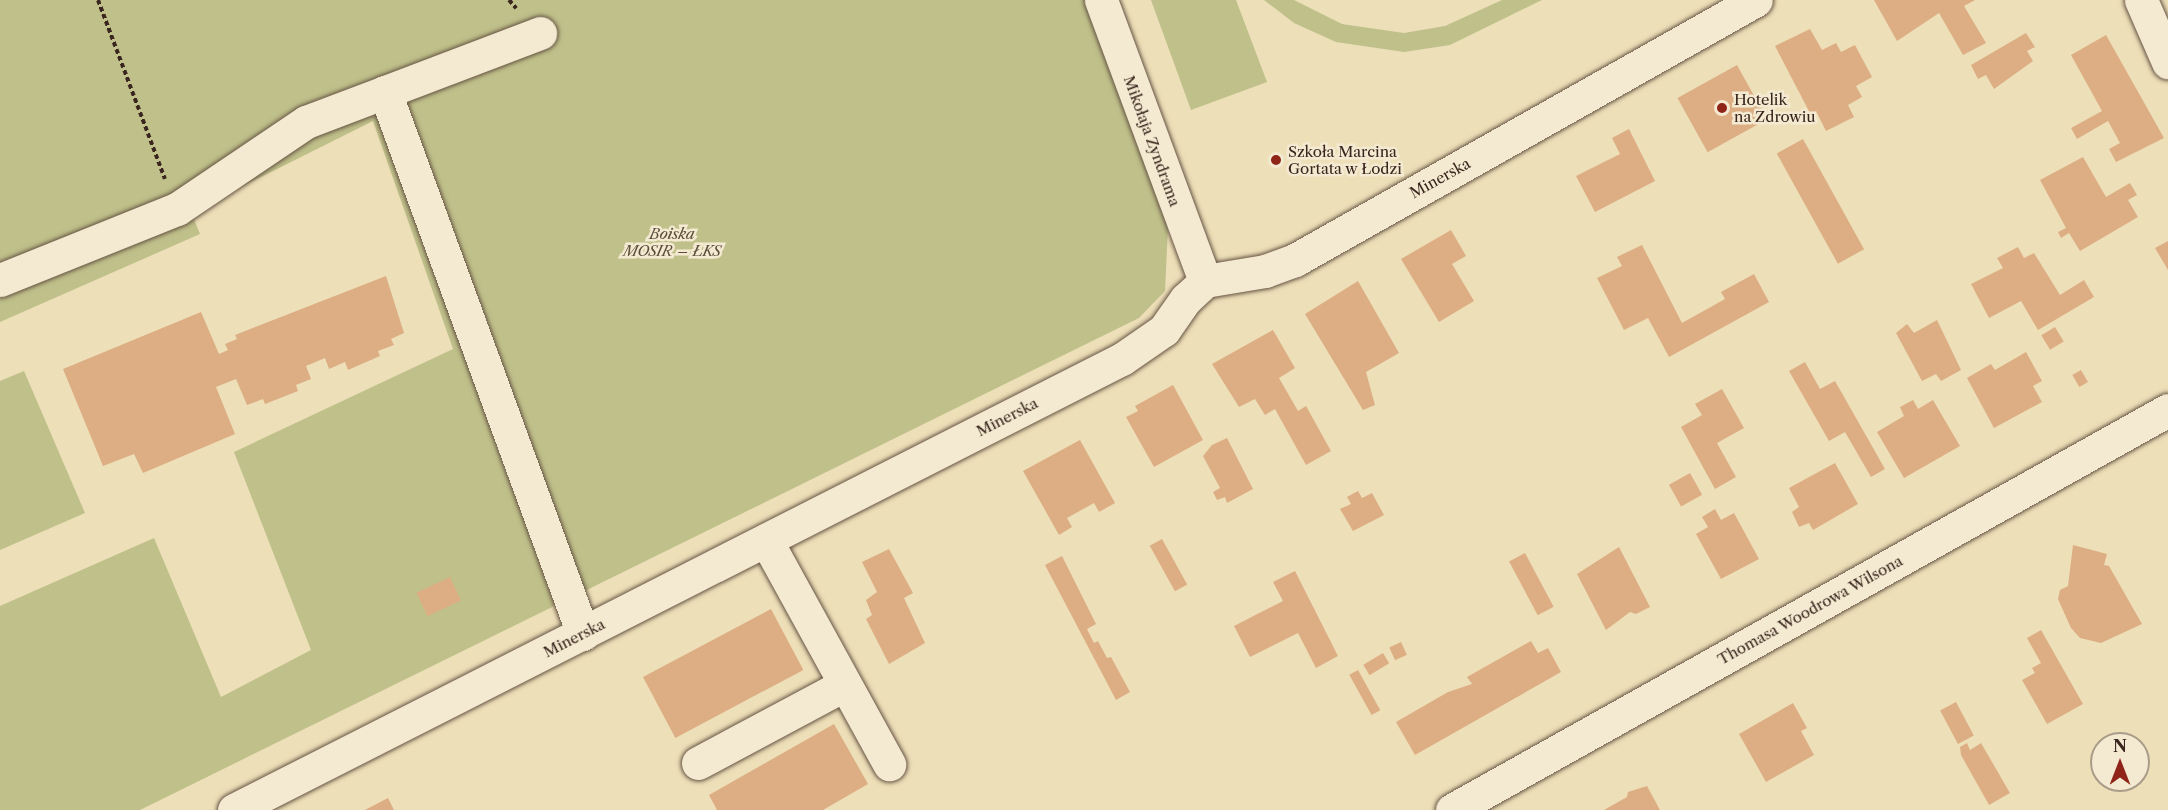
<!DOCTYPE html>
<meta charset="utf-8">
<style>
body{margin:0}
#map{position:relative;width:2168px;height:810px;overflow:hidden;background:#eddfb8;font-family:"Libre Caslon Text",serif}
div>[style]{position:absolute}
.green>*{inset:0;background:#bfc08a}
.building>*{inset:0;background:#ddae84;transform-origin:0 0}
.path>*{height:4px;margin-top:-2px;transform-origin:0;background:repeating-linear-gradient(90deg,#3a261e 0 4.5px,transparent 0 7.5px)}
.roads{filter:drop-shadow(0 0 2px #675444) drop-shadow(0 0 2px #675444)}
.minor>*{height:33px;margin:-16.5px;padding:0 16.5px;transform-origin:16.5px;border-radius:16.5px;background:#f3ead1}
.dots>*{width:16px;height:16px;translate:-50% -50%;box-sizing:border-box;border:3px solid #f3ead1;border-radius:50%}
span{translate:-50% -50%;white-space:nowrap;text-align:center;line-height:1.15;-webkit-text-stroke:5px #f3ead1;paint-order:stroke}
.poi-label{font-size:15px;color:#3a261e}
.left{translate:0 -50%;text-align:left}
.street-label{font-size:15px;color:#3a261e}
.park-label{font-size:15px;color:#5b4c39;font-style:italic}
.north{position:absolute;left:2090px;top:732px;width:60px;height:60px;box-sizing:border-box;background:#f3ead1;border:2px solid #a99c89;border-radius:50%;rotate:0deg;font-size:16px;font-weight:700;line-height:24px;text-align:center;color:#3a261e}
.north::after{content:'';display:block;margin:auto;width:21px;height:27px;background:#8f2418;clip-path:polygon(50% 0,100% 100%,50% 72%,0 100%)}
</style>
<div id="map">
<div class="green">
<div style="clip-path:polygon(0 0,1085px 0,1168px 227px,1165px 291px,1139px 318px,140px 810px,0 810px,0 606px,154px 538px,221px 697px,311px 650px,234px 452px,453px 349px,373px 121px,191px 212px,200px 234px,0 322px)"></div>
<div style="clip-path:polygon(1151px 0,1236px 0,1267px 82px,1191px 110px)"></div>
<div style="clip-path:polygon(1264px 0,1294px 0,1342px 24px,1404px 33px,1445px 26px,1502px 0,1542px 0,1450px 45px,1404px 52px,1336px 42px,1294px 23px)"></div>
<div style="clip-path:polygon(24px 371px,85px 513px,0 550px,0 381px)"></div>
</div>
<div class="building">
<div style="clip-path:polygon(1874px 0,1975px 0,1964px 6px,1986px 43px,1963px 55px,1939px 13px,1897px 41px)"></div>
<div style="clip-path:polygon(1810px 29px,1822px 50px,1836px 43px,1841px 52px,1855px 45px,1872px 77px,1856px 86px,1862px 97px,1848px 105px,1854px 117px,1826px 131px,1817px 113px,1811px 115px,1775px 46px)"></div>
<div style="clip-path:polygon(2026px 33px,2035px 47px,2027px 51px,2033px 61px,1994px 89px,1986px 75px,1978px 79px,1971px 65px)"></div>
<div style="clip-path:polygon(2106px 35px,2164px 138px,2116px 162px,2109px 149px,2120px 143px,2108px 121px,2077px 139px,2071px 128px,2102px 111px,2071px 55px)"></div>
<div style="left:1737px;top:65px;width:62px;height:68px;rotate:61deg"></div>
<div style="clip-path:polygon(1629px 129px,1655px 181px,1595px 212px,1576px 176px,1620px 154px,1612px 138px)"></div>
<div style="left:1803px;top:139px;width:126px;height:30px;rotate:61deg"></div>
<div style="clip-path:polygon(2083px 157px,2106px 197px,2130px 183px,2137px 195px,2128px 200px,2138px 217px,2080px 251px,2069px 233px,2061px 238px,2058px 232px,2066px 228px,2040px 180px)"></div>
<div style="clip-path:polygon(1451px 230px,1466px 256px,1452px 264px,1474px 301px,1439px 322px,1401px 259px)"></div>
<div style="clip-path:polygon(2168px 241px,2168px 270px,2155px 248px)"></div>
<div style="clip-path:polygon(1642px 245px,1682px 323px,1725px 299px,1721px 292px,1754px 274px,1769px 302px,1669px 357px,1648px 318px,1624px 330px,1597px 278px,1622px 266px,1617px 257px)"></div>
<div style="clip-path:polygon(2018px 247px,2024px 258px,2034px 253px,2060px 295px,2084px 280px,2094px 297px,2038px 330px,2021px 301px,1989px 318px,1971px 284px,2003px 268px,1997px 258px)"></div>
<div style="clip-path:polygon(386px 276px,404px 333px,391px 339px,394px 345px,378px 351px,380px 356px,348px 370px,345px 362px,329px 369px,325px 358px,306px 366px,311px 379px,296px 385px,298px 391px,265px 404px,263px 399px,247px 405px,236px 379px,216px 387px,235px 434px,143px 473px,134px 454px,103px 466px,63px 369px,201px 312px,219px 354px,228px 350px,225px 344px,237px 339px,235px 335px)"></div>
<div style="clip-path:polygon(1358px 281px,1399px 353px,1366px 372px,1375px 405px,1363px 410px,1305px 314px)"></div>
<div style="clip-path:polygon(1937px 320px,1961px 370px,1941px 381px,1936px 374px,1922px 381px,1896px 333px,1907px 324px,1914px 333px)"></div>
<div style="left:2055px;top:327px;width:17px;height:16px;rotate:59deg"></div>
<div style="clip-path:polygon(1273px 330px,1295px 368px,1279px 378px,1298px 411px,1306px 406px,1331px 451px,1306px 465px,1275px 409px,1265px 415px,1255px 399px,1239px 407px,1212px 364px)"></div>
<div style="clip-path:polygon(2026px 352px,2042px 381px,2033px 386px,2042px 402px,1994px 428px,1967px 378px,1991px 364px,1995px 370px)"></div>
<div style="clip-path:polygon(1805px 362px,1820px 389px,1835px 381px,1885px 469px,1871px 477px,1845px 432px,1829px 441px,1789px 371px)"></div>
<div style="left:2081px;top:370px;width:14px;height:10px;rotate:60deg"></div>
<div style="clip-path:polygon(1173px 385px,1203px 440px,1154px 467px,1126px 417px,1138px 411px,1135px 406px)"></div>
<div style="clip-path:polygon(1722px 389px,1744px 428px,1717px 443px,1736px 477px,1715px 489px,1681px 427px,1702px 415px,1695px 404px)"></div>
<div style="clip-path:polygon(1913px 400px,1918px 409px,1933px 400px,1960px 446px,1904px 478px,1877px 432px,1904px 416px,1900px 407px)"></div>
<div style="clip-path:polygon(1227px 438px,1253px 489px,1227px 503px,1225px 497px,1217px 500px,1213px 492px,1220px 488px,1203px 456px,1212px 445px)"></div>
<div style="clip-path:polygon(1080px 440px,1115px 503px,1099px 512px,1094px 503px,1067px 518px,1072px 527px,1059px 535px,1023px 471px)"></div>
<div style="clip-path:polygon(1835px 463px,1858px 504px,1813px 530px,1809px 523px,1799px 527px,1792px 512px,1799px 507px,1789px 488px)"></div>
<div style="left:1690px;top:473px;width:25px;height:24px;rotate:61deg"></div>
<div style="clip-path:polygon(1358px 491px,1362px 498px,1372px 493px,1384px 515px,1353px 531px,1340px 509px,1351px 504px,1347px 497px)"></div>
<div style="clip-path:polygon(1715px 509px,1721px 520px,1734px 513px,1759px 559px,1721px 579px,1696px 534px,1708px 527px,1702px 517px)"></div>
<div style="left:1162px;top:539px;width:52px;height:14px;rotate:61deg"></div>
<div style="clip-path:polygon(2073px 545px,2107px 554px,2104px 565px,2109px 566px,2142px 624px,2101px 643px,2080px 638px,2071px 628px,2058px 599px,2060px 590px,2068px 586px)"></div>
<div style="clip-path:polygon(1619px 547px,1650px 607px,1636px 614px,1630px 612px,1606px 630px,1577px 574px)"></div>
<div style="clip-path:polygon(889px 549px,913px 593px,904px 598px,925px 643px,889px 664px,866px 619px,872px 615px,866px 600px,877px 592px,862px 562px)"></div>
<div style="left:1525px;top:553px;width:61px;height:18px;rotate:62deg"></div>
<div style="clip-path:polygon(1062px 556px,1096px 624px,1087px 629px,1094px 643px,1098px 641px,1107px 658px,1111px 657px,1130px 692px,1116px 700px,1045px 565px)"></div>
<div style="clip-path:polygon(1295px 571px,1338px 656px,1316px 668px,1298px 633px,1250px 657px,1234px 626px,1283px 601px,1273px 582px)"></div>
<div style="left:450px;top:577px;width:26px;height:37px;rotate:65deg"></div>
<div style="left:771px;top:609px;width:69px;height:145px;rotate:62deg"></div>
<div style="clip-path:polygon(2041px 630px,2083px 704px,2047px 724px,2022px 680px,2035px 673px,2032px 668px,2041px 663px,2027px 638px)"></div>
<div style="clip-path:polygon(1531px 641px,1538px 653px,1548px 648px,1561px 672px,1415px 755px,1396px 722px,1448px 692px,1472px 684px,1467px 677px)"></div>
<div style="left:1401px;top:642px;width:14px;height:13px;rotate:65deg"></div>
<div style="left:1383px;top:653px;width:12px;height:23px;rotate:59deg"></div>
<div style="left:1358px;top:670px;width:46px;height:10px;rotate:61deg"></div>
<div style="left:1956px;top:702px;width:38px;height:18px;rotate:62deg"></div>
<div style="clip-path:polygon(1793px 703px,1807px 728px,1801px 731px,1814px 755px,1766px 782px,1739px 734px)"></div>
<div style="clip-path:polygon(834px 724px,868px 784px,823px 810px,717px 810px,709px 795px)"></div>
<div style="clip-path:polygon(1967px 743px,1970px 750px,1981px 743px,2010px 793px,1989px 805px,1961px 755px,1960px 747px)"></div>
<div style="clip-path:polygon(1647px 786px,1660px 810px,1604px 810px,1627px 797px,1628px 792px)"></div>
<div style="clip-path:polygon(388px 798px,394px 810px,365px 810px)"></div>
</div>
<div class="path">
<div style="left:98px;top:0;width:191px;rotate:69.5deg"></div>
<div style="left:509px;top:0;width:11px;rotate:49deg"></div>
</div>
<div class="roads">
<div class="minor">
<div style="left:1101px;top:0;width:300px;rotate:69.7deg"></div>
<div style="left:2141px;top:0;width:68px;rotate:66.5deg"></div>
<div style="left:385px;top:92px;width:166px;rotate:-20.8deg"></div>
<div style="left:0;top:280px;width:191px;rotate:-21.9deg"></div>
<div style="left:177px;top:209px;width:156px;rotate:-34deg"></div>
<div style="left:306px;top:122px;width:85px;rotate:-20.8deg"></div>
<div style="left:385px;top:92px;width:577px;rotate:69.93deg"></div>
<div style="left:766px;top:540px;width:256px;rotate:61.2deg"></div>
<div style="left:698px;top:763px;width:166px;rotate:-28.1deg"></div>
<div style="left:234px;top:810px;width:996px;rotate:-26.93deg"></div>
<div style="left:1122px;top:359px;width:51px;rotate:-34.6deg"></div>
<div style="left:1164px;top:330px;width:38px;rotate:-55deg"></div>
<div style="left:1186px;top:299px;width:26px;rotate:-43deg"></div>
<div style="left:1205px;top:281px;width:61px;rotate:-9.5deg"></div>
<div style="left:1265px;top:271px;width:32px;rotate:-20deg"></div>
<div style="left:1295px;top:260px;width:529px;rotate:-29.42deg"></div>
<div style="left:1452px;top:810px;width:820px;rotate:-29.19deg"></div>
</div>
</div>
<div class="dots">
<div style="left:1722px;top:108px;background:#8f2418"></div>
<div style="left:1276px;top:160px;background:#8f2418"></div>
</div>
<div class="poi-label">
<span class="left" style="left:1734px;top:108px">Hotelik<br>na Zdrowiu</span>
<span class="left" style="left:1288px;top:160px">Szkoła Marcina<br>Gortata w Łodzi</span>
</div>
<div class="street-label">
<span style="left:1152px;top:141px;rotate:70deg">Mikołaja Zyndrama</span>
<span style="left:1440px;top:178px;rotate:-29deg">Minerska</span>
<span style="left:1007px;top:417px;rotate:-27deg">Minerska</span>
<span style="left:1810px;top:610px;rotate:-29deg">Thomasa Woodrowa Wilsona</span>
<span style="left:574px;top:638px;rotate:-27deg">Minerska</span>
</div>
<div class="park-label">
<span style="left:672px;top:242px">Boiska<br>MOSIR – ŁKS</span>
</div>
<div class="north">N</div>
</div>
